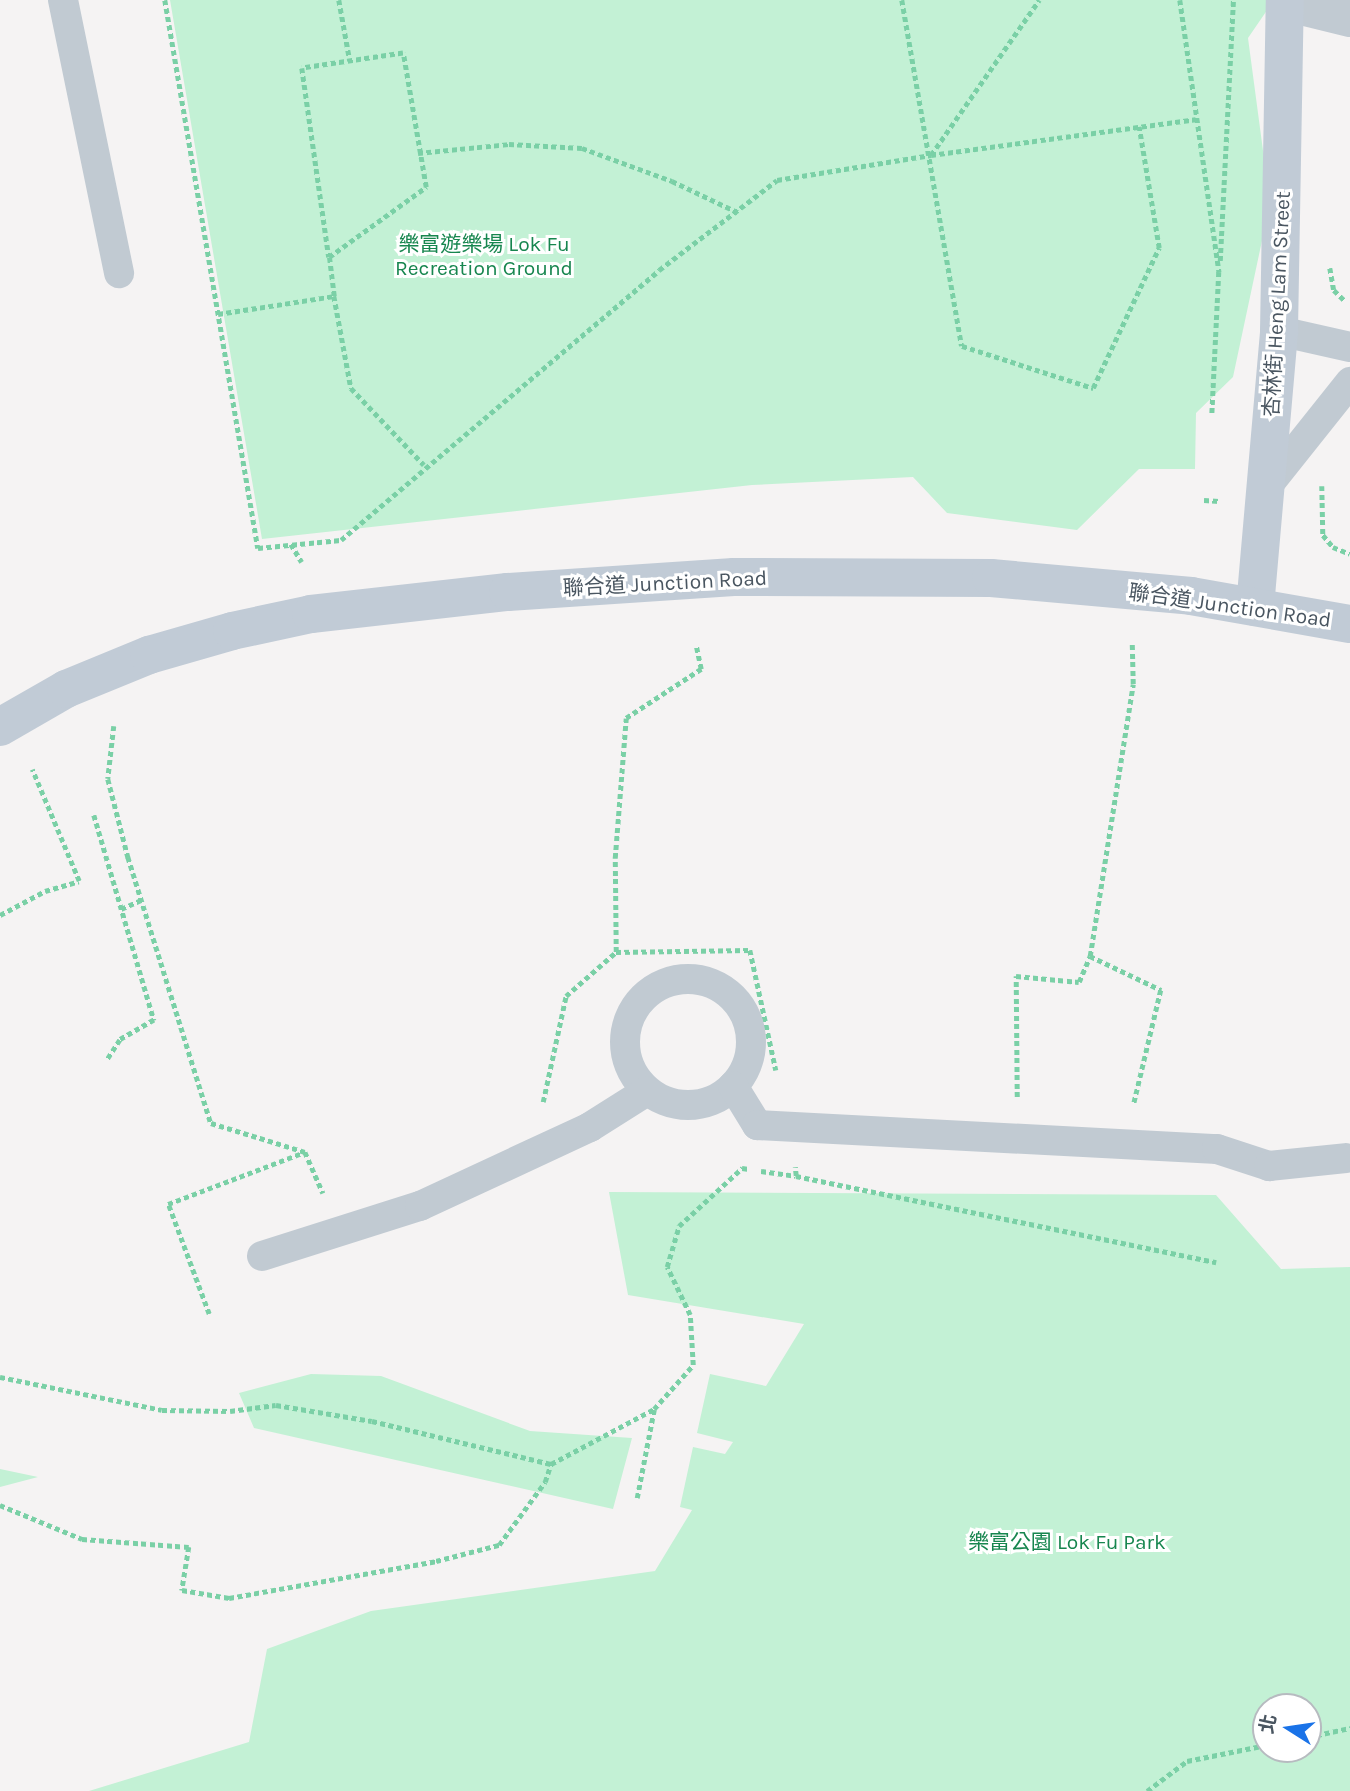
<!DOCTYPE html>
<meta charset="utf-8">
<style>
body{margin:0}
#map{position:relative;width:1350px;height:1791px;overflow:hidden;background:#f5f3f3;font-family:Karla,"Noto Sans TC",sans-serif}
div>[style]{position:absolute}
.green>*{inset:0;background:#c3f1d5}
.path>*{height:4.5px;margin-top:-2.25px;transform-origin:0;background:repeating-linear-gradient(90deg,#7ad0a6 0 5px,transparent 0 8.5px)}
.lane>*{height:30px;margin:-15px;padding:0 15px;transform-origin:15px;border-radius:15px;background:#c1cad2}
.lane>.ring{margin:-15px;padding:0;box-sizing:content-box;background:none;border:30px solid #c1cad2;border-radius:50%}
.street>*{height:38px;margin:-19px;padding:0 19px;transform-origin:19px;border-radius:19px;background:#c1cad2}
.secondary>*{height:38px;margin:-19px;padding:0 19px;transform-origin:19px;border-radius:19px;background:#c1cbd6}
span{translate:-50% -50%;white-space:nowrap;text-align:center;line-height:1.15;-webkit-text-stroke:6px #fff;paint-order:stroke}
.park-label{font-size:21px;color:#17864f}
.street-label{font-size:21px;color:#4a5661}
.north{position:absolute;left:1252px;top:1693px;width:70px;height:70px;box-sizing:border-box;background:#fff;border:2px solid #b7bbc0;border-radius:50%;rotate:282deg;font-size:19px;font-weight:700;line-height:28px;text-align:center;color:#4a5661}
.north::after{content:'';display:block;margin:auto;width:24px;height:32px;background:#1a73e8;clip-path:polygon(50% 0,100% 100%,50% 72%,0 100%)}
</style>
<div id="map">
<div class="green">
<div style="clip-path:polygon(170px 0,1274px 0,1248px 38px,1270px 203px,1233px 377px,1196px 413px,1195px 469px,1139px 469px,1077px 530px,947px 513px,913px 477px,752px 485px,262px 539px)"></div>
<div style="clip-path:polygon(evenodd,609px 1192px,1216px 1195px,1281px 1269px,1350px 1267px,1350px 1791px,89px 1791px,249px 1742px,267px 1649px,371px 1611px,655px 1571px,692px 1510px,680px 1507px,693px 1447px,725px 1454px,733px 1442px,697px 1433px,710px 1374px,766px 1386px,804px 1324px,628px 1295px,609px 1192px,1266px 1707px,1308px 1707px,1308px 1749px,1266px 1749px,1266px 1707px)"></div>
<div style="clip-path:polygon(311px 1374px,381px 1376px,530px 1431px,632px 1438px,613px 1509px,254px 1428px,239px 1393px)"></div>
<div style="clip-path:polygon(0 1469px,38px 1477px,0 1487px)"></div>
</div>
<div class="path">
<div style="left:165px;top:0;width:556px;rotate:80.37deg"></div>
<div style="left:258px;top:548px;width:83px;rotate:-5.5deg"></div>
<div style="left:341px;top:540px;width:417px;rotate:-40.3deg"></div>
<div style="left:659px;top:270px;width:148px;rotate:-37.3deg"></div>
<div style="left:777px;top:180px;width:156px;rotate:-9.2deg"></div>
<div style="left:931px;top:155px;width:189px;rotate:-55.1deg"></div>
<div style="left:339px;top:0;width:62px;rotate:79.8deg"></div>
<div style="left:902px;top:0;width:351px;rotate:80.2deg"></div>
<div style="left:962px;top:346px;width:138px;rotate:17.8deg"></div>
<div style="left:1093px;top:388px;width:155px;rotate:-64.8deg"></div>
<div style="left:1159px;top:248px;width:123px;rotate:-99.4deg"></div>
<div style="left:1180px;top:0;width:275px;rotate:81.8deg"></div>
<div style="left:1219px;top:272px;width:142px;rotate:92.8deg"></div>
<div style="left:418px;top:153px;width:91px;rotate:-5.6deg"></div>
<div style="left:509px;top:144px;width:73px;rotate:3.1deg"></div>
<div style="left:582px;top:148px;width:96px;rotate:20.1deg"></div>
<div style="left:672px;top:181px;width:74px;rotate:25.5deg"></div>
<div style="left:931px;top:155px;width:267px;rotate:-7.7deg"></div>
<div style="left:1220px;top:261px;width:261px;rotate:-87.1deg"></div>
<div style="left:1330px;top:268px;width:22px;rotate:80deg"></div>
<div style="left:1334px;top:290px;width:14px;rotate:45deg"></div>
<div style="left:334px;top:296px;width:94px;rotate:79.5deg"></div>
<div style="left:351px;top:388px;width:106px;rotate:46.5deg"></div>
<div style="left:218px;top:314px;width:117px;rotate:-8.8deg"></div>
<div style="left:334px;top:296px;width:39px;rotate:-97deg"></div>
<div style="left:329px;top:257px;width:120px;rotate:-35.8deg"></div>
<div style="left:426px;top:187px;width:136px;rotate:-99.7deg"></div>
<div style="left:403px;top:53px;width:102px;rotate:171.6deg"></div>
<div style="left:302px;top:68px;width:191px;rotate:81.9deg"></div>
<div style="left:1322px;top:486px;width:49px;rotate:88.8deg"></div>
<div style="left:1323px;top:535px;width:16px;rotate:50deg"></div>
<div style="left:1333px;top:547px;width:18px;rotate:22deg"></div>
<div style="left:1204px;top:500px;width:15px;rotate:4deg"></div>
<div style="left:291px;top:544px;width:21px;rotate:59deg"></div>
<div style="left:114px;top:726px;width:53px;rotate:96.5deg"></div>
<div style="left:108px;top:779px;width:81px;rotate:75.6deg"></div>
<div style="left:128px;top:857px;width:279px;rotate:72.7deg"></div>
<div style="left:211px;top:1123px;width:98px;rotate:17.1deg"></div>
<div style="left:305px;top:1152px;width:45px;rotate:66.3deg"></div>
<div style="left:94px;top:815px;width:214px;rotate:73.7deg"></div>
<div style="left:154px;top:1020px;width:39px;rotate:150deg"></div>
<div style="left:120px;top:1040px;width:24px;rotate:123deg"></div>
<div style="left:121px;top:909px;width:22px;rotate:-24deg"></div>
<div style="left:0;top:915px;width:51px;rotate:-28.1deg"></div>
<div style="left:45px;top:891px;width:35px;rotate:-16deg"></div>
<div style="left:79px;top:881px;width:121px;rotate:-112.8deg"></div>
<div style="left:616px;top:952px;width:94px;rotate:-90.6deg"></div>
<div style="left:615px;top:858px;width:140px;rotate:-85.5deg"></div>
<div style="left:626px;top:718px;width:90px;rotate:-33.2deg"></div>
<div style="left:701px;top:669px;width:25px;rotate:-102deg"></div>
<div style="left:1090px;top:956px;width:79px;rotate:25.6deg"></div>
<div style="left:1161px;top:990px;width:116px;rotate:103.4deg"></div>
<div style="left:1017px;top:1097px;width:121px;rotate:-90.5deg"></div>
<div style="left:1016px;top:976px;width:63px;rotate:5.4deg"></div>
<div style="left:1079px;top:982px;width:28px;rotate:-67deg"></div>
<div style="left:1090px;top:956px;width:275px;rotate:-81deg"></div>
<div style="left:1133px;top:684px;width:42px;rotate:-91.4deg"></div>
<div style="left:543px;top:1102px;width:108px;rotate:-77.8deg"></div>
<div style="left:566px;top:996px;width:67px;rotate:-41.3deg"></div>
<div style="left:616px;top:952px;width:134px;rotate:-0.9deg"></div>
<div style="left:750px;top:950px;width:123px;rotate:77.8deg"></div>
<div style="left:761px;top:1171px;width:35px;rotate:8deg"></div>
<div style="left:796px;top:1176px;width:9px;rotate:-96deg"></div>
<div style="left:796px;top:1176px;width:429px;rotate:11.6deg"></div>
<div style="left:209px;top:1314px;width:117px;rotate:-110.4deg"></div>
<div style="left:168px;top:1204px;width:147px;rotate:-20.8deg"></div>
<div style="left:0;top:1377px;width:165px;rotate:11.5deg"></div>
<div style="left:162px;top:1410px;width:68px;rotate:0.8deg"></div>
<div style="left:230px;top:1411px;width:46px;rotate:-7.4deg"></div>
<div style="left:276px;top:1405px;width:97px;rotate:9.5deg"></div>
<div style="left:372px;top:1421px;width:184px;rotate:13.5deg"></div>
<div style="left:551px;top:1464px;width:117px;rotate:-28.1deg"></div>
<div style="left:654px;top:1409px;width:59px;rotate:-48.4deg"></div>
<div style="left:693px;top:1365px;width:50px;rotate:-93.4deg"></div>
<div style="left:690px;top:1315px;width:53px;rotate:-115.6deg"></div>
<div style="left:667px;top:1267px;width:43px;rotate:-73.7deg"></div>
<div style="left:679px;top:1226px;width:86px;rotate:-42.6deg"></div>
<div style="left:742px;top:1168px;width:7px;rotate:8deg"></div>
<div style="left:637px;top:1498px;width:90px;rotate:-79.1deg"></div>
<div style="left:0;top:1505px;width:89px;rotate:22.5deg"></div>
<div style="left:82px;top:1539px;width:107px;rotate:4.3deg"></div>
<div style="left:189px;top:1547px;width:44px;rotate:99.2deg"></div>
<div style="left:182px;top:1590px;width:48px;rotate:9.7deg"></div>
<div style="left:229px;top:1598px;width:210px;rotate:-10.1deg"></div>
<div style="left:436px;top:1561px;width:65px;rotate:-14.3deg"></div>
<div style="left:499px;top:1545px;width:78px;rotate:-53.9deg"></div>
<div style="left:545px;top:1482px;width:19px;rotate:-72deg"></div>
<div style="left:1308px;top:1737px;width:43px;rotate:-12.1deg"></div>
<div style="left:1147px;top:1791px;width:50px;rotate:-36.9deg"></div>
<div style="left:1187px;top:1761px;width:81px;rotate:-11.4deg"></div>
</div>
<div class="lane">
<div style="left:63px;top:0;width:279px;rotate:78.4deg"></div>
<div style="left:1279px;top:331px;width:73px;rotate:12.7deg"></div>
<div style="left:1265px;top:489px;width:137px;rotate:-51.5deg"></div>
<div class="ring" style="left:625px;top:979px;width:96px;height:96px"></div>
<div style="left:733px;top:1086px;width:46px;rotate:58.4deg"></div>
<div style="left:757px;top:1125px;width:461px;rotate:3deg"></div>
<div style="left:1217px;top:1149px;width:55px;rotate:18.1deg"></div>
<div style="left:1269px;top:1166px;width:77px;rotate:-5.9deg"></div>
<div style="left:262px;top:1256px;width:166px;rotate:-17.6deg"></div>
<div style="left:420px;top:1206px;width:187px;rotate:-24.9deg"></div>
<div style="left:590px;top:1127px;width:67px;rotate:-32.3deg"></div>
</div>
<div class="street">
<div style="left:1285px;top:2px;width:67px;rotate:13.8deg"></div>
</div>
<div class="secondary">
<div style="left:1255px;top:607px;width:277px;rotate:-85deg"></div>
<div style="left:1279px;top:331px;width:331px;rotate:-89deg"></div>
<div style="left:0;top:727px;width:76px;rotate:-29.9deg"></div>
<div style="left:66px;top:689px;width:90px;rotate:-22.3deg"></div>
<div style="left:149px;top:655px;width:86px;rotate:-16.1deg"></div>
<div style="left:232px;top:631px;width:81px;rotate:-12.1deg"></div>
<div style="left:311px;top:614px;width:198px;rotate:-6.4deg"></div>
<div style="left:508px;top:592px;width:226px;rotate:-3.8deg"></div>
<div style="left:734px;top:577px;width:257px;rotate:0.2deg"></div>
<div style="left:991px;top:578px;width:201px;rotate:5.1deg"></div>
<div style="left:1191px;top:596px;width:161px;rotate:10deg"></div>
</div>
<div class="park-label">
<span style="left:484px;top:256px">樂富遊樂場 Lok Fu<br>Recreation Ground</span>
<span style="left:1067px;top:1542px">樂富公園 Lok Fu Park</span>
</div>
<div class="street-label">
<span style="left:1277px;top:304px;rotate:-87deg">杏林街 Heng Lam Street</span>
<span style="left:665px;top:583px;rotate:-3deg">聯合道 Junction Road</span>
<span style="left:1230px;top:606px;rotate:8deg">聯合道 Junction Road</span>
</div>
<div class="north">北</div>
</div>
